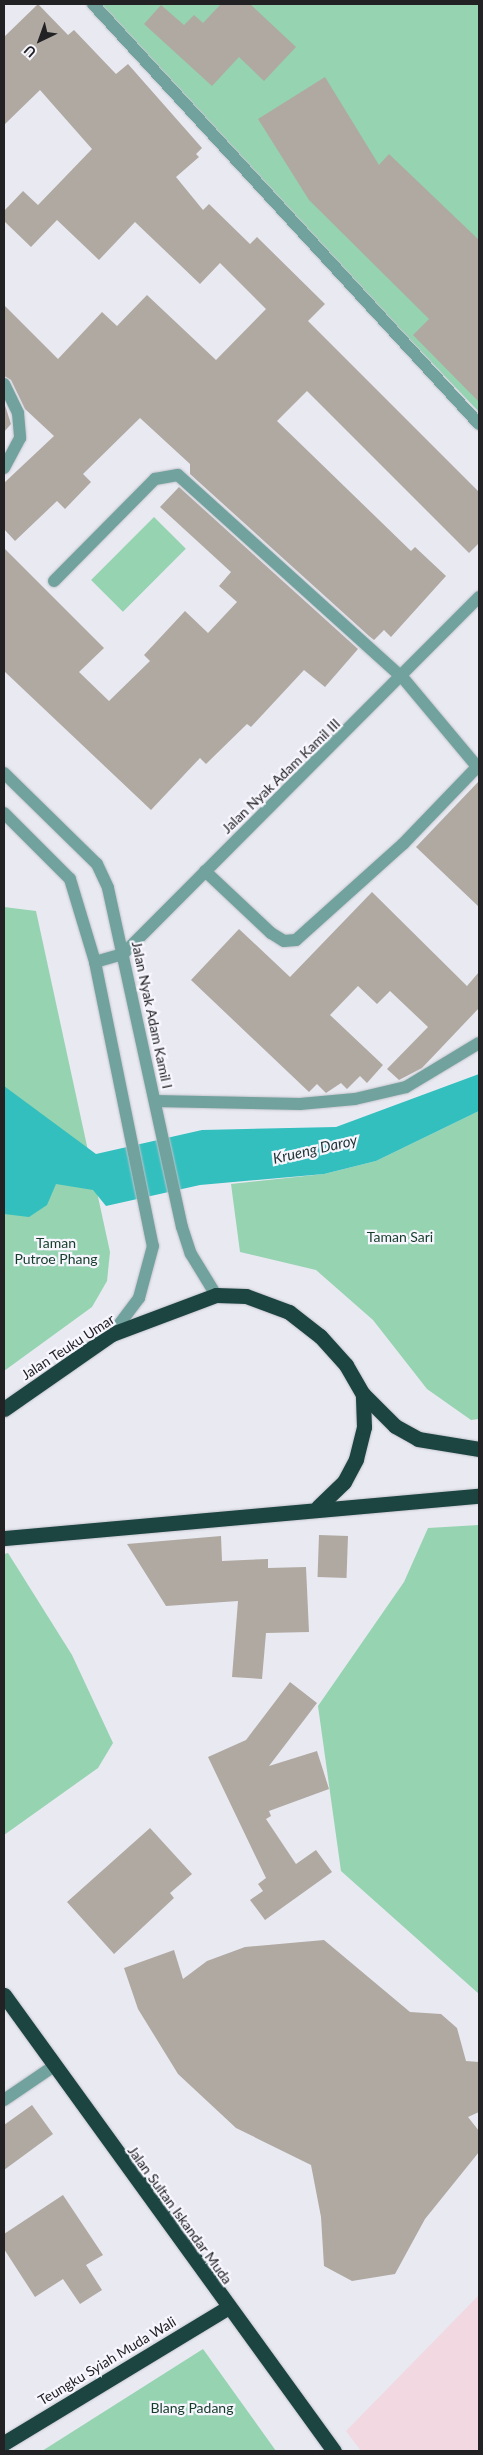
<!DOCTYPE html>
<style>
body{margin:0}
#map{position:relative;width:483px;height:2455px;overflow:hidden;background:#e9e9f2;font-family:Lato,sans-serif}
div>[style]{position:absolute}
.education>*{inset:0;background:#f1d8e1}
.green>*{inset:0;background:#95d3b1;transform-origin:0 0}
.water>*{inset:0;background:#34bfbf}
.building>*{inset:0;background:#b0a9a2;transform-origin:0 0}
.roads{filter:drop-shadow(0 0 1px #c5c5cd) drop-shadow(0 0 1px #c5c5cd)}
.street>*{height:12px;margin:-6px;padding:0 6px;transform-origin:6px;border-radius:6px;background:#72a29d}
.highway>*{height:15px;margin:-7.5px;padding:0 7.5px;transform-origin:7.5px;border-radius:7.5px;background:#1c4441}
span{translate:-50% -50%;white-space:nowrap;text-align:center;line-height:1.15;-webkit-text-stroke:4.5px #f7f6fe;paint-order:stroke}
.street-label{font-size:14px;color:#222225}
.park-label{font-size:14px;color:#143c29}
.water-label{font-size:15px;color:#1e3434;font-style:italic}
.frame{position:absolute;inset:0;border:5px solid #222225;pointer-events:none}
.north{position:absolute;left:15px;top:15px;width:50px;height:50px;-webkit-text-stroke:4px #f7f6fe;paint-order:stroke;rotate:222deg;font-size:14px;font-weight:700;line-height:20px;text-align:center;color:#222225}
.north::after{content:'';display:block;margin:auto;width:18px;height:22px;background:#222225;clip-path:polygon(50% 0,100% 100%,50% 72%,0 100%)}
</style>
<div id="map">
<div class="education">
<div style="clip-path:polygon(479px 2295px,479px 2451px,361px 2451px,346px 2431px)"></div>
</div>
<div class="green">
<div style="clip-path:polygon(89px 4px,479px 4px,479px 412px)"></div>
<div style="left:154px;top:517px;width:45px;height:89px;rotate:45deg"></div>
<div style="clip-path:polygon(4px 907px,36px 911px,110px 1252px,107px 1281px,92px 1307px,4px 1371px)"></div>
<div style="clip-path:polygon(479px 1111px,479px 1419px,471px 1420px,427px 1389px,373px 1320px,316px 1270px,240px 1252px,231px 1184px,324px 1174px,376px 1161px)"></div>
<div style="clip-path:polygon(479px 1525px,479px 1994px,341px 1871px,318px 1706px,404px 1582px,428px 1528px)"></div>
<div style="clip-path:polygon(8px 1553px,72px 1655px,113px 1743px,98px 1768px,4px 1835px,4px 1554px)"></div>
<div style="clip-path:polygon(203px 2349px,276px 2451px,42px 2451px)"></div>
</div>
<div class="water">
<div style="clip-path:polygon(479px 1074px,479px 1111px,376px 1161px,324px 1174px,200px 1185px,106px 1206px,93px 1190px,56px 1184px,47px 1205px,29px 1217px,4px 1214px,4px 1086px,96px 1154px,202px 1130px,336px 1127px)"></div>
</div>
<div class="building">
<div style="clip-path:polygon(38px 4px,68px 35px,74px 30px,116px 74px,128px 64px,202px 148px,196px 154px,199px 157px,176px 177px,203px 210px,209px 204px,250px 244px,257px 237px,325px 304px,308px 321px,479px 492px,479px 543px,469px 553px,307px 391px,277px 421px,411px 551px,415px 547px,446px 576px,391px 637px,384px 630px,374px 640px,369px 636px,190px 474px,190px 464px,140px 418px,83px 474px,91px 482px,65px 509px,57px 501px,15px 541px,4px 529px,4px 483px,54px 436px,25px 409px,11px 380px,4px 376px,4px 305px,58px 359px,102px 312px,117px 326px,147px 295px,216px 360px,266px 309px,220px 263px,200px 284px,135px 222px,99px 260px,57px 220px,31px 247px,4px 221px,4px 211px,23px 191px,38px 205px,92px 149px,40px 90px,4px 125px,4px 37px)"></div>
<div style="clip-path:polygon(221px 4px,250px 4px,296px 47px,264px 81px,239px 57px,212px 86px,144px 24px,161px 5px,184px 25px,194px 15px,203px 23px)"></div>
<div style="clip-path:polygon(325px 77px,379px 165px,389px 154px,479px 240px,479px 402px,413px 335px,429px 319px,309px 200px,258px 119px)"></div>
<div style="clip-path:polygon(4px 402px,11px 424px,4px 432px)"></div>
<div style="clip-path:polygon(179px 487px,358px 649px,325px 687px,304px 670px,251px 727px,247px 724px,206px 764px,200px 758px,151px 810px,4px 671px,4px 548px,104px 648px,79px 672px,109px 701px,150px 661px,144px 655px,185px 611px,208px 633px,237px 602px,219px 586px,231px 572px,160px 507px)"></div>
<div style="clip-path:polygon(479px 781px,479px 907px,416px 847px)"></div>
<div style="clip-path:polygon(372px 892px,467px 986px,479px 972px,479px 1008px,422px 1068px,399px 1080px,387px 1069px,428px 1027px,390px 991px,377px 1004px,358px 986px,330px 1015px,383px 1065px,367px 1083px,360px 1076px,347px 1089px,341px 1083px,326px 1093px,317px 1084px,309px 1092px,191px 980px,239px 929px,290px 977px)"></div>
<div style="left:319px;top:1535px;width:29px;height:42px;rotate:2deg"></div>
<div style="clip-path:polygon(221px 1536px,222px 1561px,268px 1559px,268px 1568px,306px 1567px,309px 1632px,266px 1633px,262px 1679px,232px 1677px,238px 1601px,166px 1606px,127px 1544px)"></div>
<div style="clip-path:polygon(290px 1682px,317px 1703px,269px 1766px,317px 1751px,329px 1789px,269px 1811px,271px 1816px,266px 1819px,296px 1864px,316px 1850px,332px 1872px,265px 1920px,250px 1900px,263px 1891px,258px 1884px,266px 1878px,208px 1757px,246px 1740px)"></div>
<div style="clip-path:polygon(150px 1828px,192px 1874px,170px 1893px,174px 1898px,114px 1954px,67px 1902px)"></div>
<div style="clip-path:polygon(324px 1940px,410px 2012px,441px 2014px,457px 2028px,466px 2061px,479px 2062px,479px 2112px,468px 2117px,479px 2131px,479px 2152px,425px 2219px,395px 2274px,352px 2281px,324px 2266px,321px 2217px,311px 2165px,236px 2128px,178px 2074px,138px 2009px,124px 1968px,174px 1950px,183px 1979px,207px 1961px,245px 1947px)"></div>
<div style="clip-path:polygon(32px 2105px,53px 2134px,4px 2170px,4px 2125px)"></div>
<div style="clip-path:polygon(63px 2195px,103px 2255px,86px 2265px,102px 2290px,80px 2304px,63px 2279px,35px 2297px,4px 2249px,4px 2234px)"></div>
</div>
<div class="roads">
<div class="street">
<div style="left:93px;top:4px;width:570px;rotate:47.42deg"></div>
<div style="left:4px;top:384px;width:32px;rotate:64deg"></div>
<div style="left:18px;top:413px;width:25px;rotate:85deg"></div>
<div style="left:20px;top:438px;width:34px;rotate:118deg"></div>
<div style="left:54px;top:581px;width:144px;rotate:-45.3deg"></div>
<div style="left:155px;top:479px;width:23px;rotate:-10deg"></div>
<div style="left:178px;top:475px;width:303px;rotate:42.1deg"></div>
<div style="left:403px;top:678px;width:119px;rotate:50.1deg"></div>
<div style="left:4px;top:773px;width:130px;rotate:44.4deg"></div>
<div style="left:97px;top:864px;width:26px;rotate:65deg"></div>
<div style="left:108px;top:888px;width:347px;rotate:77.7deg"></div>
<div style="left:182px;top:1227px;width:28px;rotate:72deg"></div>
<div style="left:191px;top:1254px;width:48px;rotate:58.6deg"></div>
<div style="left:4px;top:813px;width:93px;rotate:45deg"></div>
<div style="left:70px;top:879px;width:87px;rotate:73.2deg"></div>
<div style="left:95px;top:962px;width:290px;rotate:78.5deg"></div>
<div style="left:153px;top:1246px;width:54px;rotate:105.1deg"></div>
<div style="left:139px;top:1298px;width:45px;rotate:126.9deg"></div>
<div style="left:205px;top:871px;width:91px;rotate:43.2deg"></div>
<div style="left:271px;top:933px;width:15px;rotate:32deg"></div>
<div style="left:284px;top:941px;width:12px;rotate:-5deg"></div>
<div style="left:296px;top:940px;width:144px;rotate:-41.9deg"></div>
<div style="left:403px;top:844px;width:110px;rotate:-46.1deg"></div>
<div style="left:95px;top:962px;width:29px;rotate:-16deg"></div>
<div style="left:123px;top:954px;width:504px;rotate:-45.08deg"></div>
<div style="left:155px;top:1101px;width:145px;rotate:1.2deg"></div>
<div style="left:300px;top:1104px;width:55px;rotate:-5.2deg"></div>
<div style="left:355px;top:1099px;width:52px;rotate:-13.2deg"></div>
<div style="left:406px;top:1087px;width:85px;rotate:-31.1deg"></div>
<div style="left:4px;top:2100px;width:60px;rotate:-34.2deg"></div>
</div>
<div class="highway">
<div style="left:4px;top:1409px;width:131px;rotate:-34.8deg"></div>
<div style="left:112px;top:1334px;width:111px;rotate:-20.6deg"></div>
<div style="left:216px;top:1295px;width:30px;rotate:2deg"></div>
<div style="left:246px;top:1296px;width:46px;rotate:20.4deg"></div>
<div style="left:289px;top:1312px;width:39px;rotate:38deg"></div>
<div style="left:320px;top:1336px;width:39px;rotate:48deg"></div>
<div style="left:346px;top:1365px;width:34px;rotate:60deg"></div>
<div style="left:363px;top:1394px;width:45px;rotate:45deg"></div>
<div style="left:395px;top:1426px;width:26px;rotate:29deg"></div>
<div style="left:418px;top:1439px;width:62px;rotate:9.3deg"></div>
<div style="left:318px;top:1507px;width:36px;rotate:-44deg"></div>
<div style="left:344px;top:1482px;width:26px;rotate:-62deg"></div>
<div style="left:356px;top:1459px;width:33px;rotate:-76deg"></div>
<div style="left:364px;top:1427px;width:33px;rotate:-92deg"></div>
<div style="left:4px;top:1538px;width:477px;rotate:-5.1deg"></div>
<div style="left:4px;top:1995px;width:563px;rotate:54.11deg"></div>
<div style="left:4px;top:2443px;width:261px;rotate:-31.2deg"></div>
</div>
</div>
<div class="street-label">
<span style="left:281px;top:776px;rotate:-44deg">Jalan Nyak Adam Kamil III</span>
<span style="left:152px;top:1015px;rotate:78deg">Jalan Nyak Adam Kamil I</span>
<span style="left:68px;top:1347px;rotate:-33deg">Jalan Teuku Umar</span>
<span style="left:180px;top:2215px;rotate:54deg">Jalan Sultan Iskandar Muda</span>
<span style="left:107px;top:2361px;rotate:-31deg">Teungku Syiah Muda Wali</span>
</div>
<div class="park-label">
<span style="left:400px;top:1237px">Taman Sari</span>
<span style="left:56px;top:1251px">Taman<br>Putroe Phang</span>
<span style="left:192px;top:2408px">Blang Padang</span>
</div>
<div class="water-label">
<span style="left:315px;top:1149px;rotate:-13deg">Krueng Daroy</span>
</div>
<div class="frame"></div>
<div class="north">U</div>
</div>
